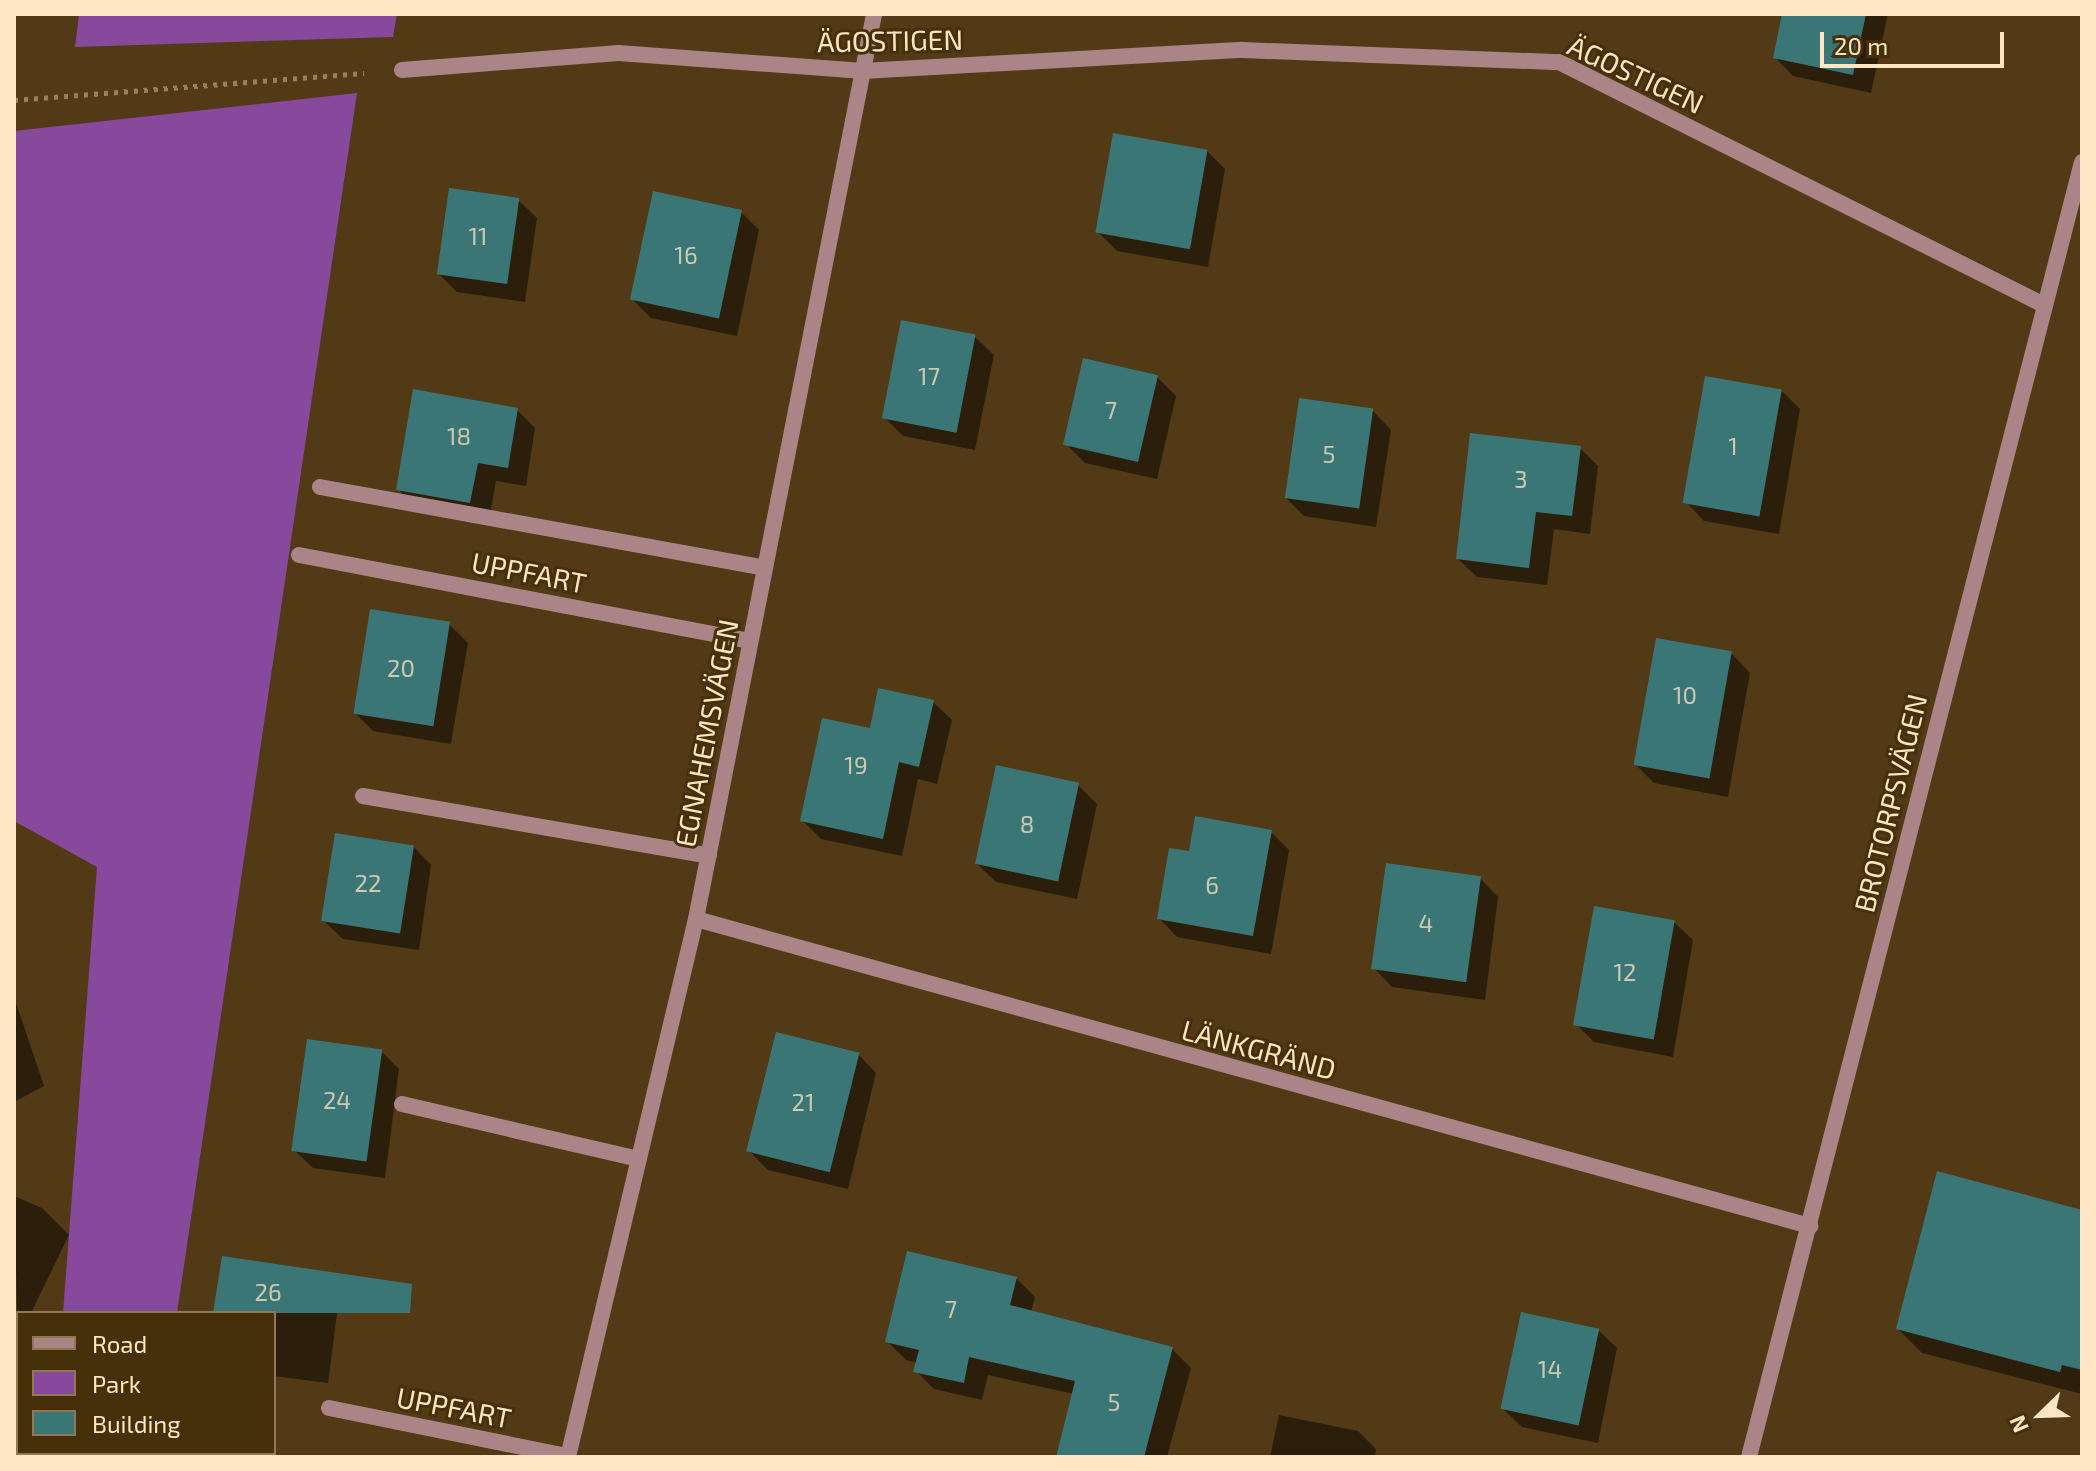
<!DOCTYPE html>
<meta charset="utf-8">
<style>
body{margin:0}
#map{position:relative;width:2096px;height:1471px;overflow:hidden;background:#513a15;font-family:"Exo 2",sans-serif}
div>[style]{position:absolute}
.green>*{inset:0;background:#86499c}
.shadow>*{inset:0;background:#0007}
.building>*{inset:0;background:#3b7677;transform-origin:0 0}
.path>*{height:5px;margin-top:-2.5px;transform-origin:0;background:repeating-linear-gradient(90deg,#97805c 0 4px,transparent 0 10px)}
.street>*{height:16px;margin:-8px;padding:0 8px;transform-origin:8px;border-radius:8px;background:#aa8486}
span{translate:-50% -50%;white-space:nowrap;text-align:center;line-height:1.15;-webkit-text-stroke:6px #463009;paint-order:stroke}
.number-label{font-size:24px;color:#cdc9b1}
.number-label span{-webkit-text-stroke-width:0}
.street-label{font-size:28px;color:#fee5c4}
.frame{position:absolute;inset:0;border:16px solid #fee5c4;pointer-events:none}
.legend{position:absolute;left:16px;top:1311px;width:260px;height:144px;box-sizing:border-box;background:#463009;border:2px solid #907854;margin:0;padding:10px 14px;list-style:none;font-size:24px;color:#fee5c4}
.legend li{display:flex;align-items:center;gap:16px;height:40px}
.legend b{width:40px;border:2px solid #907854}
.north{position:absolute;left:2000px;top:1375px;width:80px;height:80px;-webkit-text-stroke:6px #463009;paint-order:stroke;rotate:247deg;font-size:22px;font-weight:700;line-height:32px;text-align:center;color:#fee5c4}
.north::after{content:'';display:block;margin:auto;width:28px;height:36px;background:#fee5c4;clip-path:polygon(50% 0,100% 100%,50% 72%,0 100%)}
.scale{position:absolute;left:1820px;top:32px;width:184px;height:36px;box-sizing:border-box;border:4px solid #fee5c4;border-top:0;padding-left:10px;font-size:24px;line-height:28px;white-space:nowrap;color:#fee5c4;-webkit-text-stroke:6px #463009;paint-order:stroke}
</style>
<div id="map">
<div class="green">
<div style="clip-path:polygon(79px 14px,397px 14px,393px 37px,75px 47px)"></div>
<div style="clip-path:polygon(357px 93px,177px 1313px,63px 1313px,97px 867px,14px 821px,14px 131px)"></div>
<div style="clip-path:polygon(52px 1453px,156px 1453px,51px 1457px)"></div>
</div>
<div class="shadow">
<div style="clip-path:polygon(1784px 14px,1888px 14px,1871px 93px,1793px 76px,1775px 57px)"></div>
<div style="clip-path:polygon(1207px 151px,1225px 169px,1208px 267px,1117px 251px,1098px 232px)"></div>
<div style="clip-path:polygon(518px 200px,537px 218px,525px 302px,457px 292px,438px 273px)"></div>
<div style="clip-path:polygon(741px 212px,759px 230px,737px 336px,651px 318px,632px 299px)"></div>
<div style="clip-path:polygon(975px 337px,994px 355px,975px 450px,903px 436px,884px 417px)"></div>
<div style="clip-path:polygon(1157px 377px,1176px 396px,1157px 479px,1085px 463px,1066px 444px)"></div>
<div style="clip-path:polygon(1782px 391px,1800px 409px,1779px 534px,1704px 521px,1686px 502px)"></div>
<div style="clip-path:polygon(517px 410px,535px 428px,526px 486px,496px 481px,489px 521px,417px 508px,398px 489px)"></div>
<div style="clip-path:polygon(1373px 411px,1391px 430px,1376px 527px,1304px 516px,1286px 498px)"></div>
<div style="clip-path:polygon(1580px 448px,1598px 466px,1590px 534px,1554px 529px,1547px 585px,1477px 577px,1458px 559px)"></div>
<div style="clip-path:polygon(449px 624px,468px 643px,451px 744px,373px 731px,355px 713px)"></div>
<div style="clip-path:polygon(1732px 654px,1750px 673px,1728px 797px,1654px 783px,1635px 764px)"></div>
<div style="clip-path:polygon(933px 702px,952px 720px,937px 784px,918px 779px,902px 856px,821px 839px,803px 821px,871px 731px)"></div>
<div style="clip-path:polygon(1078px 785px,1097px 804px,1077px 899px,996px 882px,977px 864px)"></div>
<div style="clip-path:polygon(1271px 832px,1289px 850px,1271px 954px,1177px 937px,1159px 918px,1190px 854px)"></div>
<div style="clip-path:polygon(413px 846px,431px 865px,419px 950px,343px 939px,324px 921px)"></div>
<div style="clip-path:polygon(1480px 878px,1498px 897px,1485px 1000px,1392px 987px,1374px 968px)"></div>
<div style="clip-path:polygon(1674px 922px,1693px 940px,1673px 1057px,1594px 1042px,1576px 1024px)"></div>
<div style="clip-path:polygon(14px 997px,44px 1086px,14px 1102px)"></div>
<div style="clip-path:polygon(381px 1051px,399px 1069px,385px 1178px,313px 1168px,294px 1150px)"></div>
<div style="clip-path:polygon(858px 1054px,876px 1073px,848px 1189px,768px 1170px,749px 1151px)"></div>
<div style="clip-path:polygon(14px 1196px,42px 1208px,69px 1235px,31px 1313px,18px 1313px,18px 1341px)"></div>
<div style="clip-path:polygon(2082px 1218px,2082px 1394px,1922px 1353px,1898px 1329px)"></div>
<div style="clip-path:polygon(1016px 1278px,1035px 1297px,1031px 1312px,1172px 1349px,1191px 1368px,1167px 1457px,1058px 1457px,1074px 1394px,988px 1375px,982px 1400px,934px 1389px,916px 1371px,918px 1363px,906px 1360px,887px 1341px)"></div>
<div style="clip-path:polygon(340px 1291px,328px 1383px,274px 1376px,274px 1313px,215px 1313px)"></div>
<div style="clip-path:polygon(1598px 1330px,1617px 1348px,1598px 1443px,1522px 1427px,1503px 1409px)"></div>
<div style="clip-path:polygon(1279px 1415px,1358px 1431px,1376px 1449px,1375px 1457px,1270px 1457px)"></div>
</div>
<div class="building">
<div style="clip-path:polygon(1782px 14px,1866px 14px,1853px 75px,1773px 58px)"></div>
<div style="left:1113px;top:133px;width:96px;height:101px;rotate:10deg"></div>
<div style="left:449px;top:188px;width:71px;height:87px;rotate:8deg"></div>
<div style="left:653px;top:191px;width:91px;height:111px;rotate:12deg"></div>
<div style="left:901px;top:320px;width:76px;height:100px;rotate:11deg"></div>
<div style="left:1083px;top:358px;width:77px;height:89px;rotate:13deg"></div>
<div style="left:1705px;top:376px;width:78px;height:129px;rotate:10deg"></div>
<div style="clip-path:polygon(413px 389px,518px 408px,508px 468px,478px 463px,470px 503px,396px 490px)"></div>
<div style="left:1299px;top:398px;width:75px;height:101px;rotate:8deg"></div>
<div style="clip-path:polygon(1470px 433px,1581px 446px,1572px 516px,1536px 512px,1529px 568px,1456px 559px)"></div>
<div style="left:370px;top:609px;width:81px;height:106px;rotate:9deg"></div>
<div style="left:1656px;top:638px;width:77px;height:129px;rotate:10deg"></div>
<div style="clip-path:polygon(878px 688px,934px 700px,919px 767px,899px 762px,883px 839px,800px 821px,822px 718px,870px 728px)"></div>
<div style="left:996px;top:765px;width:85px;height:101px;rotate:12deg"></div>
<div style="clip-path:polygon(1195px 816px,1272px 830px,1253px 936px,1157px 919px,1169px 848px,1189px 851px)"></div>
<div style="left:335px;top:833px;width:80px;height:89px;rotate:9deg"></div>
<div style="left:1386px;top:863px;width:96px;height:107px;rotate:8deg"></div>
<div style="left:1594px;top:906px;width:82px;height:121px;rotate:10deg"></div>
<div style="left:776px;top:1032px;width:86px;height:123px;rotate:14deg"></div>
<div style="left:307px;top:1039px;width:76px;height:113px;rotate:8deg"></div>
<div style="clip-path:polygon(1937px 1171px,2082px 1210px,2082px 1370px,2062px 1365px,2060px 1372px,1896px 1329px)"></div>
<div style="clip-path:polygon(907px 1251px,1017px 1277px,1010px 1305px,1173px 1347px,1144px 1457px,1056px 1457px,1075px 1381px,969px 1357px,964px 1383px,913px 1372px,919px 1350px,885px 1342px)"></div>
<div style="clip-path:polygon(222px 1256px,412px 1284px,410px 1313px,213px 1313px)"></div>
<div style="left:1521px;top:1312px;width:80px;height:99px;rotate:12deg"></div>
</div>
<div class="path">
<div style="left:14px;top:100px;width:351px;rotate:-4.4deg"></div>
<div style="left:268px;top:1453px;width:10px;rotate:24deg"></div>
<div style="left:197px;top:1457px;width:4px;rotate:-63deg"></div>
</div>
<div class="street">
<div style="left:402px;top:70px;width:217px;rotate:-4.5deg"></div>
<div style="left:618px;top:53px;width:246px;rotate:4.2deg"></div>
<div style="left:863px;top:71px;width:380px;rotate:-3.2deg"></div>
<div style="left:1242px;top:50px;width:317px;rotate:2.2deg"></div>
<div style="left:1559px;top:62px;width:540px;rotate:26.61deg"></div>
<div style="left:320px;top:487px;width:452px;rotate:10.3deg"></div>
<div style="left:299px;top:555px;width:459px;rotate:10.8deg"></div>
<div style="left:363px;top:796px;width:351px;rotate:9.8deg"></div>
<div style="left:696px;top:919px;width:1156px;rotate:15.41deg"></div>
<div style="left:402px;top:1104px;width:243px;rotate:13.1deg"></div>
<div style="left:329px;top:1408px;width:244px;rotate:11.4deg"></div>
<div style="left:568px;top:1457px;width:553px;rotate:-76.62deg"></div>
<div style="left:696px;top:919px;width:922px;rotate:-78.87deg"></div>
<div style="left:1749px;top:1457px;width:1337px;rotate:-75.58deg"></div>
</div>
<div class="number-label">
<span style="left:478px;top:236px">11</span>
<span style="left:686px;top:255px">16</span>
<span style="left:929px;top:376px">17</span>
<span style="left:1111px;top:410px">7</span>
<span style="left:459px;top:436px">18</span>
<span style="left:1733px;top:446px">1</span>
<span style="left:1329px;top:454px">5</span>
<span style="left:1521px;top:479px">3</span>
<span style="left:401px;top:668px">20</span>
<span style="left:1685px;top:695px">10</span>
<span style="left:856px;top:765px">19</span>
<span style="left:1027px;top:824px">8</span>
<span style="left:368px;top:883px">22</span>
<span style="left:1212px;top:885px">6</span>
<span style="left:1426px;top:923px">4</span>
<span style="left:1625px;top:972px">12</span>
<span style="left:337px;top:1100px">24</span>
<span style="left:803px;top:1102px">21</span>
<span style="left:268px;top:1292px">26</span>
<span style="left:951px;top:1309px">7</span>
<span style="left:1550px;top:1369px">14</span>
<span style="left:1114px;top:1402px">5</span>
</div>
<div class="street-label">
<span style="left:890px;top:40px;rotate:-1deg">ÄGOSTIGEN</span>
<span style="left:1636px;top:74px;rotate:25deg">ÄGOSTIGEN</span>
<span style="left:529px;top:572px;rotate:11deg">UPPFART</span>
<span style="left:706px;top:733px;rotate:-79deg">EGNAHEMSVÄGEN</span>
<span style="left:1890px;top:803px;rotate:-76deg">BROTORPSVÄGEN</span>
<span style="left:1259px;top:1049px;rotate:15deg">LÄNKGRÄND</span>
<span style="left:454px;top:1407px;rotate:11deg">UPPFART</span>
</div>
<div class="frame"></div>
<ul class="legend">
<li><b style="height:10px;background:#aa8486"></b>Road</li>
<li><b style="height:22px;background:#86499c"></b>Park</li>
<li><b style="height:22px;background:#3b7677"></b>Building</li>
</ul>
<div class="north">N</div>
<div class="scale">20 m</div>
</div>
